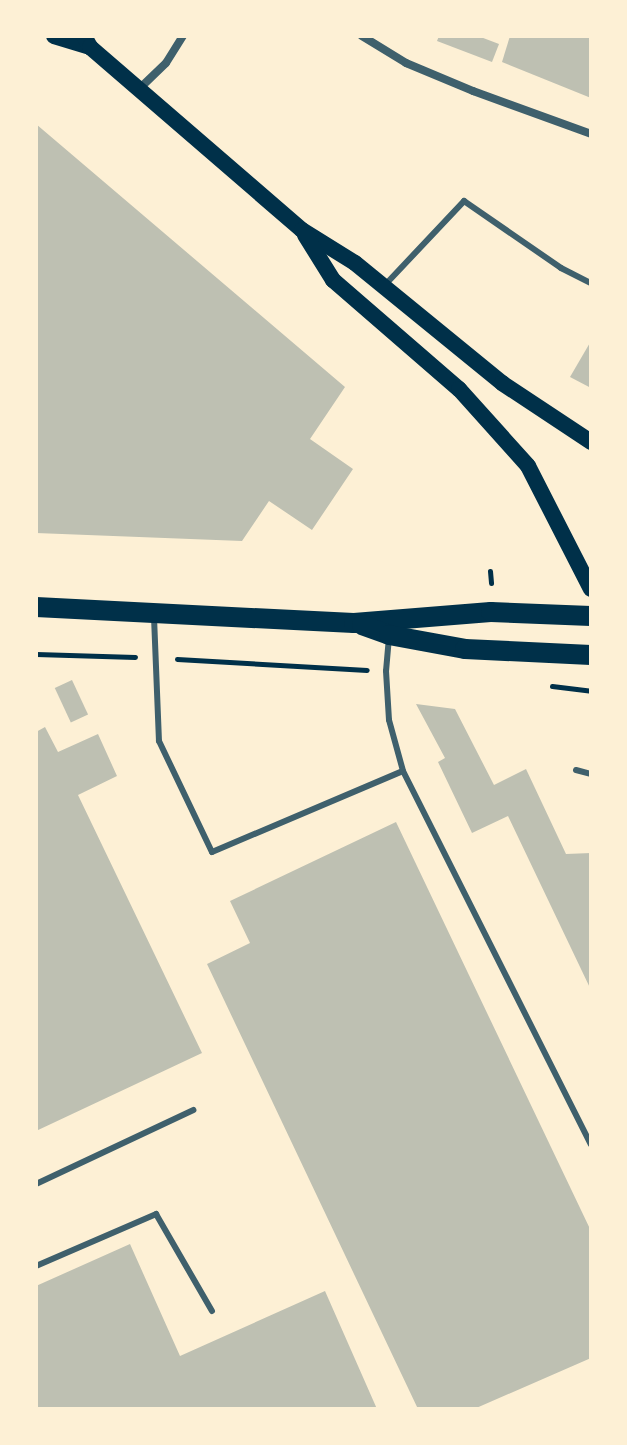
<!DOCTYPE html>
<style>
body{margin:0}
#map{position:relative;width:627px;height:1445px;overflow:hidden;background:#fdf0d5;font-family:"Open Sans",sans-serif}
div>[style]{position:absolute}
.building>*{inset:0;background:#bec0b2;transform-origin:0 0}
.path>*{height:5px;margin:-2.5px;padding:0 2.5px;transform-origin:2.5px;border-radius:2.5px;background:#003049}
.service>*{height:6px;margin:-3px;padding:0 3px;transform-origin:3px;border-radius:3px;background:#3f606c}
.minor>*{height:8px;margin:-4px;padding:0 4px;transform-origin:4px;border-radius:4px;background:#3f606c}
.secondary>*{height:16px;margin:-8px;padding:0 8px;transform-origin:8px;border-radius:8px;background:#003049}
.primary>*{height:20px;margin:-10px;padding:0 10px;transform-origin:10px;border-radius:10px;background:#003049}
span{translate:-50% -50%;white-space:nowrap;text-align:center;line-height:1.15;-webkit-text-stroke:6px #fdf0d5;paint-order:stroke}
.frame{position:absolute;inset:0;border:38px solid #fdf0d5;pointer-events:none}
</style>
<div id="map">
<div class="building">
<div style="clip-path:polygon(439px 36px,478px 36px,499px 44px,492px 62px,437px 41px)"></div>
<div style="clip-path:polygon(510px 36px,591px 36px,591px 98px,502px 62px)"></div>
<div style="clip-path:polygon(36px 124px,345px 387px,310px 439px,353px 469px,312px 530px,269px 501px,242px 541px,36px 533px)"></div>
<div style="clip-path:polygon(591px 341px,591px 388px,570px 377px)"></div>
<div style="left:72px;top:680px;width:38px;height:19px;rotate:65deg"></div>
<div style="clip-path:polygon(416px 704px,455px 709px,494px 785px,526px 769px,566px 854px,591px 853px,591px 990px,508px 816px,472px 833px,438px 762px,445px 758px)"></div>
<div style="clip-path:polygon(45px 727px,58px 752px,98px 734px,117px 776px,78px 795px,202px 1053px,36px 1131px,36px 732px)"></div>
<div style="clip-path:polygon(396px 822px,591px 1231px,591px 1358px,474px 1409px,418px 1409px,207px 964px,250px 943px,230px 901px)"></div>
<div style="clip-path:polygon(130px 1244px,180px 1356px,325px 1291px,377px 1409px,36px 1409px,36px 1286px)"></div>
</div>
<div class="path">
<div style="left:490px;top:571px;width:12px;rotate:85deg"></div>
<div style="left:36px;top:654px;width:99px;rotate:1.7deg"></div>
<div style="left:177px;top:659px;width:190px;rotate:3.3deg"></div>
<div style="left:552px;top:686px;width:39px;rotate:7deg"></div>
</div>
<div class="service">
<div style="left:384px;top:286px;width:117px;rotate:-46.7deg"></div>
<div style="left:464px;top:201px;width:118px;rotate:34.6deg"></div>
<div style="left:561px;top:268px;width:34px;rotate:27deg"></div>
<div style="left:154px;top:617px;width:124px;rotate:87.7deg"></div>
<div style="left:159px;top:741px;width:123px;rotate:64.5deg"></div>
<div style="left:212px;top:852px;width:207px;rotate:-23deg"></div>
<div style="left:403px;top:771px;width:418px;rotate:63.3deg"></div>
<div style="left:389px;top:637px;width:34px;rotate:95deg"></div>
<div style="left:386px;top:671px;width:49px;rotate:86.5deg"></div>
<div style="left:389px;top:720px;width:53px;rotate:74.6deg"></div>
<div style="left:576px;top:770px;width:16px;rotate:15deg"></div>
<div style="left:36px;top:1184px;width:174px;rotate:-25.2deg"></div>
<div style="left:36px;top:1266px;width:131px;rotate:-23.4deg"></div>
<div style="left:156px;top:1214px;width:112px;rotate:60deg"></div>
</div>
<div class="minor">
<div style="left:362px;top:36px;width:52px;rotate:31.5deg"></div>
<div style="left:406px;top:63px;width:73px;rotate:22.7deg"></div>
<div style="left:473px;top:91px;width:126px;rotate:20deg"></div>
<div style="left:139px;top:89px;width:37px;rotate:-44deg"></div>
<div style="left:166px;top:63px;width:32px;rotate:-58deg"></div>
</div>
<div class="secondary">
<div style="left:54px;top:36px;width:38px;rotate:17deg"></div>
<div style="left:84px;top:36px;width:13px;rotate:61deg"></div>
<div style="left:90px;top:47px;width:280px;rotate:40.8deg"></div>
<div style="left:302px;top:230px;width:62px;rotate:31.9deg"></div>
<div style="left:355px;top:263px;width:190px;rotate:39.2deg"></div>
<div style="left:502px;top:383px;width:107px;rotate:33.5deg"></div>
<div style="left:305px;top:235px;width:53px;rotate:58.1deg"></div>
<div style="left:333px;top:280px;width:167px;rotate:40.9deg"></div>
<div style="left:459px;top:389px;width:103px;rotate:48.1deg"></div>
<div style="left:528px;top:466px;width:138px;rotate:62.9deg"></div>
</div>
<div class="primary">
<div style="left:36px;top:607px;width:318px;rotate:2.9deg"></div>
<div style="left:354px;top:623px;width:137px;rotate:-4.6deg"></div>
<div style="left:491px;top:612px;width:100px;rotate:2.3deg"></div>
<div style="left:362px;top:625px;width:29px;rotate:20deg"></div>
<div style="left:389px;top:635px;width:77px;rotate:10.4deg"></div>
<div style="left:465px;top:649px;width:126px;rotate:2.7deg"></div>
</div>
<div class="frame"></div>
</div>
